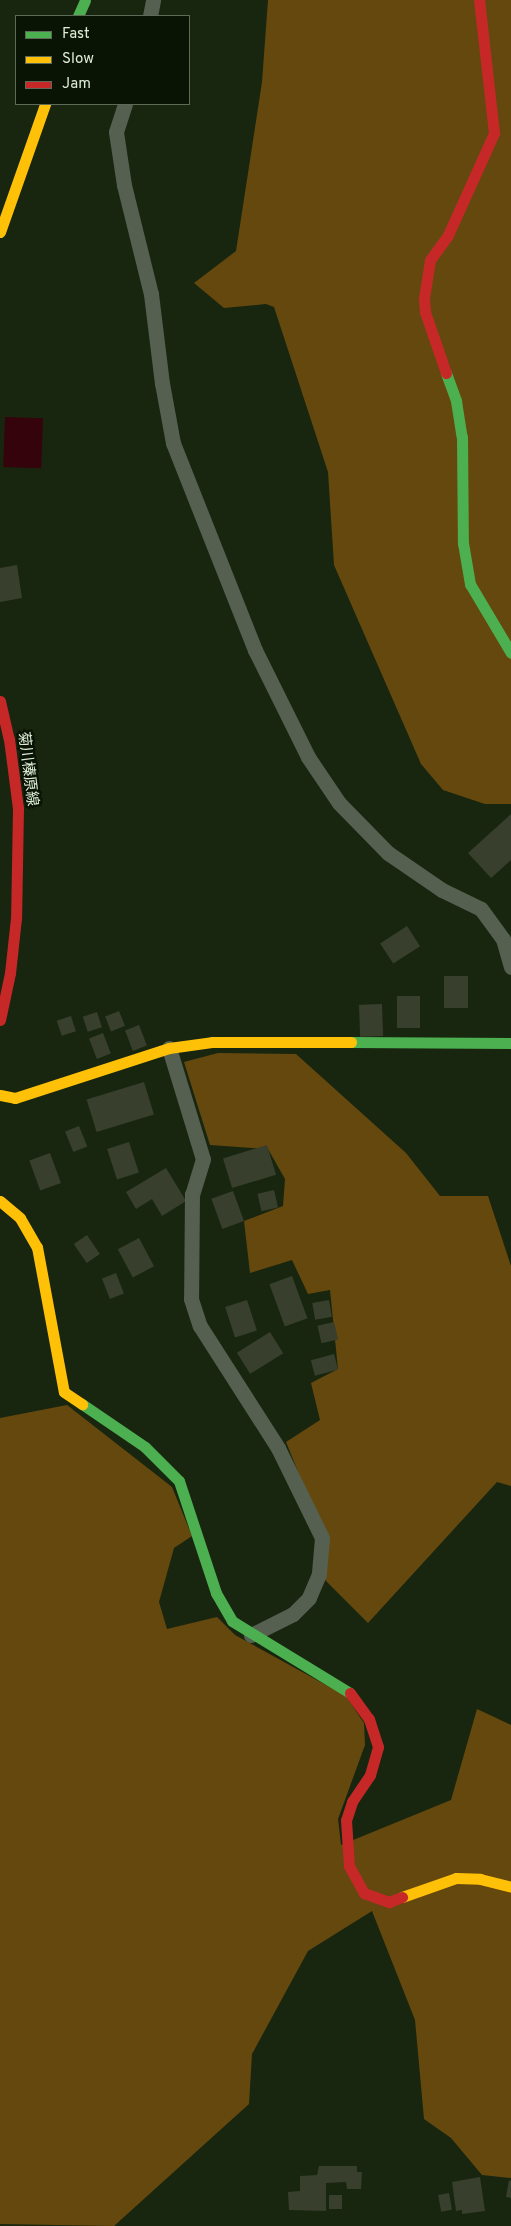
<!DOCTYPE html>
<meta charset="utf-8">
<style>
body{margin:0}
#map{position:relative;width:511px;height:2226px;overflow:hidden;background:#182610;font-family:Overpass,"Noto Sans JP",sans-serif}
div>[style]{position:absolute}
.forest>*{inset:0;background:#65480d}
.water>*{inset:0;background:#35030b;transform-origin:0 0}
.building>*{inset:0;background:#383f2d;transform-origin:0 0}
.street>*{height:15px;margin:-7.5px;padding:0 7.5px;transform-origin:7.5px;border-radius:7.5px;background:#556050}
.fast>*{height:11px;margin:-5.5px;padding:0 5.5px;transform-origin:5.5px;border-radius:5.5px;background:#4caf50}
.slow>*{height:11px;margin:-5.5px;padding:0 5.5px;transform-origin:5.5px;border-radius:5.5px;background:#ffc107}
.jam>*{height:11px;margin:-5.5px;padding:0 5.5px;transform-origin:5.5px;border-radius:5.5px;background:#c62828}
span{translate:-50% -50%;white-space:nowrap;text-align:center;line-height:1.15;-webkit-text-stroke:4.5px #091404;paint-order:stroke}
.street-label{font-size:15px;color:#dcecd5}
.legend{position:absolute;left:15px;top:15px;width:175px;height:90px;box-sizing:border-box;background:#091404;border:1px solid #5d6a58;margin:0;padding:6px 9px;list-style:none;font-size:15px;color:#dcecd5}
.legend li{display:flex;align-items:center;gap:10px;height:25px}
.legend b{width:25px;border:1px solid #5d6a58}
</style>
<div id="map">
<div class="forest">
<div style="clip-path:polygon(268px 0,511px 0,511px 804px,485px 804px,443px 790px,421px 764px,334px 565px,328px 472px,274px 307px,266px 304px,224px 308px,194px 283px,236px 251px,262px 82px)"></div>
<div style="clip-path:polygon(218px 1053px,296px 1054px,406px 1153px,440px 1196px,488px 1196px,511px 1266px,511px 1486px,497px 1482px,368px 1623px,322px 1577px,325px 1538px,286px 1442px,320px 1420px,311px 1383px,338px 1369px,330px 1290px,308px 1294px,292px 1260px,250px 1273px,244px 1221px,283px 1206px,285px 1179px,268px 1149px,210px 1145px,184px 1062px)"></div>
<div style="clip-path:polygon(67px 1405px,172px 1487px,192px 1536px,174px 1548px,159px 1602px,167px 1629px,217px 1617px,235px 1635px,346px 1696px,364px 1723px,365px 1745px,338px 1819px,341px 1845px,451px 1800px,477px 1709px,511px 1725px,511px 2178px,482px 2175px,451px 2138px,424px 2119px,415px 2020px,372px 1911px,308px 1951px,252px 2054px,249px 2104px,114px 2226px,0 2224px,0 1418px)"></div>
</div>
<div class="water">
<div style="left:5px;top:417px;width:38px;height:50px;rotate:2deg"></div>
</div>
<div class="building">
<div style="clip-path:polygon(17px 565px,22px 598px,0 602px,0 568px)"></div>
<div style="clip-path:polygon(511px 814px,511px 860px,491px 878px,468px 853px)"></div>
<div style="left:407px;top:926px;width:24px;height:32px;rotate:57deg"></div>
<div style="left:468px;top:976px;width:32px;height:24px;rotate:90deg"></div>
<div style="left:397px;top:996px;width:23px;height:32px"></div>
<div style="left:382px;top:1004px;width:32px;height:23px;rotate:88deg"></div>
<div style="left:119px;top:1011px;width:16px;height:15px;rotate:68deg"></div>
<div style="left:97px;top:1012px;width:16px;height:15px;rotate:72deg"></div>
<div style="left:71px;top:1016px;width:16px;height:15px;rotate:72deg"></div>
<div style="left:139px;top:1025px;width:22px;height:15px;rotate:69deg"></div>
<div style="left:103px;top:1033px;width:22px;height:15px;rotate:69deg"></div>
<div style="left:144px;top:1082px;width:34px;height:60px;rotate:73deg"></div>
<div style="left:79px;top:1126px;width:22px;height:15px;rotate:68deg"></div>
<div style="left:129px;top:1142px;width:32px;height:23px;rotate:72deg"></div>
<div style="left:267px;top:1145px;width:31px;height:46px;rotate:73deg"></div>
<div style="left:50px;top:1153px;width:32px;height:22px;rotate:70deg"></div>
<div style="clip-path:polygon(166px 1168px,186px 1201px,162px 1216px,152px 1199px,136px 1209px,126px 1192px)"></div>
<div style="left:274px;top:1190px;width:18px;height:17px;rotate:77deg"></div>
<div style="left:233px;top:1191px;width:32px;height:23px;rotate:70deg"></div>
<div style="left:87px;top:1235px;width:23px;height:16px;rotate:56deg"></div>
<div style="left:139px;top:1238px;width:32px;height:24px;rotate:62deg"></div>
<div style="left:116px;top:1273px;width:22px;height:15px;rotate:69deg"></div>
<div style="left:292px;top:1276px;width:45px;height:24px;rotate:70deg"></div>
<div style="left:247px;top:1300px;width:32px;height:23px;rotate:72deg"></div>
<div style="left:329px;top:1300px;width:17px;height:17px;rotate:80deg"></div>
<div style="left:334px;top:1322px;width:18px;height:17px;rotate:77deg"></div>
<div style="left:270px;top:1332px;width:25px;height:39px;rotate:58deg"></div>
<div style="left:334px;top:1354px;width:16px;height:24px;rotate:75deg"></div>
<div style="clip-path:polygon(319px 2166px,357px 2166px,357px 2172px,362px 2172px,361px 2189px,347px 2189px,346px 2182px,326px 2183px,326px 2211px,289px 2210px,288px 2192px,300px 2191px,300px 2176px,317px 2175px)"></div>
<div style="clip-path:polygon(480px 2177px,485px 2211px,462px 2214px,462px 2210px,456px 2211px,452px 2182px)"></div>
<div style="clip-path:polygon(509px 2180px,511px 2181px,511px 2198px,506px 2197px)"></div>
<div style="left:449px;top:2193px;width:17px;height:11px;rotate:80deg"></div>
<div style="left:329px;top:2195px;width:13px;height:14px"></div>
</div>
<div class="street">
<div style="left:150px;top:16px;width:16px;rotate:-79deg"></div>
<div style="left:125px;top:104px;width:29px;rotate:108deg"></div>
<div style="left:116px;top:132px;width:54px;rotate:81.4deg"></div>
<div style="left:124px;top:185px;width:112px;rotate:76.1deg"></div>
<div style="left:151px;top:294px;width:90px;rotate:83deg"></div>
<div style="left:162px;top:383px;width:61px;rotate:79.6deg"></div>
<div style="left:173px;top:443px;width:223px;rotate:68.4deg"></div>
<div style="left:255px;top:650px;width:119px;rotate:63.6deg"></div>
<div style="left:308px;top:757px;width:55px;rotate:56deg"></div>
<div style="left:339px;top:803px;width:70px;rotate:45.6deg"></div>
<div style="left:388px;top:853px;width:65px;rotate:34.4deg"></div>
<div style="left:442px;top:890px;width:43px;rotate:26deg"></div>
<div style="left:481px;top:909px;width:37px;rotate:54deg"></div>
<div style="left:503px;top:939px;width:29px;rotate:74deg"></div>
<div style="left:169px;top:1048px;width:116px;rotate:73deg"></div>
<div style="left:203px;top:1159px;width:37px;rotate:107deg"></div>
<div style="left:192px;top:1194px;width:105px;rotate:90.5deg"></div>
<div style="left:191px;top:1299px;width:28px;rotate:72deg"></div>
<div style="left:200px;top:1326px;width:145px;rotate:57.4deg"></div>
<div style="left:278px;top:1448px;width:100px;rotate:63.9deg"></div>
<div style="left:322px;top:1538px;width:36px;rotate:95deg"></div>
<div style="left:319px;top:1574px;width:26px;rotate:113deg"></div>
<div style="left:309px;top:1598px;width:23px;rotate:135deg"></div>
<div style="left:293px;top:1614px;width:47px;rotate:153.4deg"></div>
</div>
<div class="fast">
<div style="left:78px;top:16px;width:17px;rotate:-66deg"></div>
<div style="left:446px;top:373px;width:30px;rotate:70deg"></div>
<div style="left:456px;top:401px;width:36px;rotate:81deg"></div>
<div style="left:462px;top:437px;width:106px;rotate:89.5deg"></div>
<div style="left:463px;top:543px;width:42px;rotate:80.3deg"></div>
<div style="left:470px;top:584px;width:80px;rotate:59.3deg"></div>
<div style="left:351px;top:1042px;width:160px;rotate:0.4deg"></div>
<div style="left:82px;top:1404px;width:76px;rotate:34.3deg"></div>
<div style="left:145px;top:1447px;width:48px;rotate:45deg"></div>
<div style="left:179px;top:1481px;width:118px;rotate:71.7deg"></div>
<div style="left:216px;top:1593px;width:32px;rotate:60deg"></div>
<div style="left:232px;top:1621px;width:138px;rotate:31.4deg"></div>
</div>
<div class="slow">
<div style="left:0;top:232px;width:136px;rotate:-70.6deg"></div>
<div style="left:0;top:1095px;width:15px;rotate:11deg"></div>
<div style="left:15px;top:1098px;width:162px;rotate:-18deg"></div>
<div style="left:169px;top:1048px;width:43px;rotate:-7.9deg"></div>
<div style="left:212px;top:1042px;width:139px"></div>
<div style="left:0;top:1201px;width:26px;rotate:40deg"></div>
<div style="left:20px;top:1218px;width:34px;rotate:60deg"></div>
<div style="left:37px;top:1247px;width:147px;rotate:79.5deg"></div>
<div style="left:64px;top:1392px;width:22px;rotate:34deg"></div>
<div style="left:402px;top:1897px;width:57px;rotate:-19.4deg"></div>
<div style="left:456px;top:1878px;width:24px;rotate:2deg"></div>
<div style="left:480px;top:1879px;width:32px;rotate:14deg"></div>
</div>
<div class="jam">
<div style="left:446px;top:373px;width:65px;rotate:-109deg"></div>
<div style="left:425px;top:312px;width:14px;rotate:-94deg"></div>
<div style="left:424px;top:298px;width:38px;rotate:-81deg"></div>
<div style="left:430px;top:260px;width:31px;rotate:-54deg"></div>
<div style="left:448px;top:235px;width:112px;rotate:-65.7deg"></div>
<div style="left:494px;top:133px;width:134px;rotate:-96.4deg"></div>
<div style="left:0;top:701px;width:39px;rotate:77deg"></div>
<div style="left:9px;top:739px;width:70px;rotate:82.6deg"></div>
<div style="left:18px;top:808px;width:110px;rotate:91deg"></div>
<div style="left:16px;top:918px;width:55px;rotate:96.2deg"></div>
<div style="left:10px;top:973px;width:48px;rotate:102deg"></div>
<div style="left:350px;top:1693px;width:32px;rotate:54deg"></div>
<div style="left:369px;top:1719px;width:29px;rotate:72deg"></div>
<div style="left:378px;top:1747px;width:29px;rotate:106deg"></div>
<div style="left:370px;top:1775px;width:32px;rotate:124deg"></div>
<div style="left:352px;top:1802px;width:19px;rotate:108deg"></div>
<div style="left:346px;top:1820px;width:46px;rotate:86.3deg"></div>
<div style="left:349px;top:1866px;width:31px;rotate:61deg"></div>
<div style="left:364px;top:1893px;width:27px;rotate:20deg"></div>
<div style="left:389px;top:1902px;width:14px;rotate:-21deg"></div>
</div>
<div class="street-label">
<span style="left:27px;top:769px;rotate:83deg">菊川榛原線</span>
</div>
<ul class="legend">
<li><b style="height:6px;background:#4caf50"></b>Fast</li>
<li><b style="height:6px;background:#ffc107"></b>Slow</li>
<li><b style="height:6px;background:#c62828"></b>Jam</li>
</ul>
</div>
